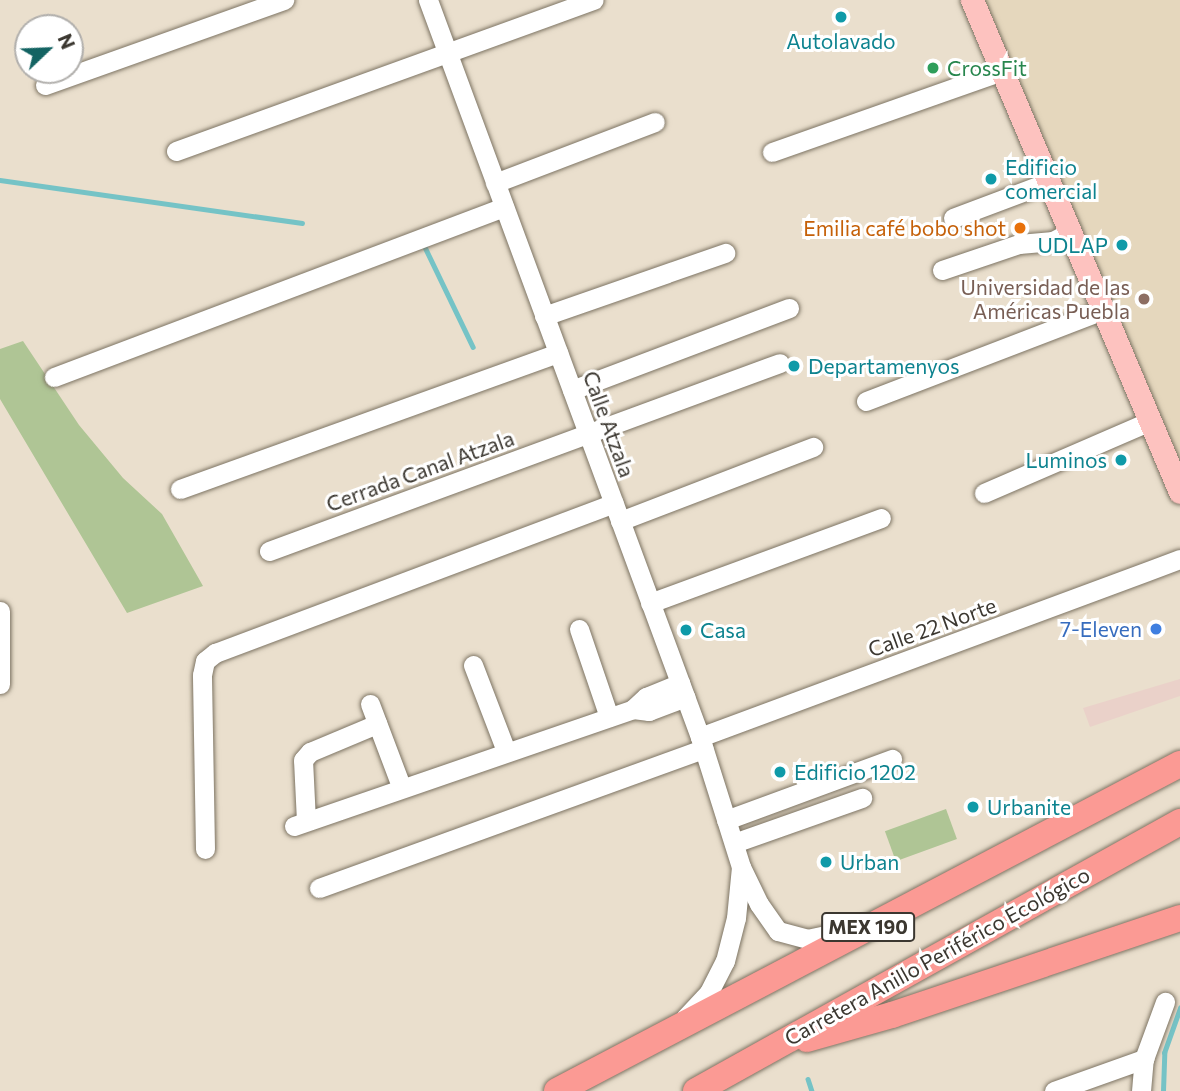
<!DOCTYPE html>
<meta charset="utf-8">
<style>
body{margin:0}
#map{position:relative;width:1180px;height:1091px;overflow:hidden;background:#eadfcd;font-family:Commissioner,sans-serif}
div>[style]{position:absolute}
.commercial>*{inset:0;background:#ead1c9}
.built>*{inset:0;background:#e5d7bd}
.green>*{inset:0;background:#afc595;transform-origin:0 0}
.stream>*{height:4.5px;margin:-2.25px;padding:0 2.25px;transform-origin:2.25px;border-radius:2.25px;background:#75c3c6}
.roads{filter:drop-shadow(0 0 2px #7d7463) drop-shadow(0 0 2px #7d7463)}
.minor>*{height:19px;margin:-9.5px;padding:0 9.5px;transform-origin:9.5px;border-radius:9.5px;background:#fff}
.major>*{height:23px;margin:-11.5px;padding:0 11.5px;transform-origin:11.5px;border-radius:11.5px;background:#fdc2bf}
.highway>*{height:26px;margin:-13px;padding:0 13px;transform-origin:13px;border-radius:13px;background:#fb9a94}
.dots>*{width:19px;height:19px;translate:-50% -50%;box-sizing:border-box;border:4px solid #fff;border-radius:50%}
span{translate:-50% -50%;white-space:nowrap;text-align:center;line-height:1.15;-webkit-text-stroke:6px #fff;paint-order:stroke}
.shield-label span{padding:2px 5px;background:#fff;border:2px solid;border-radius:5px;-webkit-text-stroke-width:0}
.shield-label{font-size:19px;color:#3b3730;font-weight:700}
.culture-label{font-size:21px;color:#0d838f}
.left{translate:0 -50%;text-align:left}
.right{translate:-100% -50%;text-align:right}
.leisure-label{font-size:21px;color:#27864d}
.food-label{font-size:21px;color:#c56008}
.education-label{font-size:21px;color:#785e54}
.street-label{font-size:21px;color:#3b3730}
.shop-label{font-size:21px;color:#366cbe}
.north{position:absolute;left:14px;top:14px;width:70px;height:70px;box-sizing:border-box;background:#fff;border:2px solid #b1afac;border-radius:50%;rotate:67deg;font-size:19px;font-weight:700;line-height:28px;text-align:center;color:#3b3730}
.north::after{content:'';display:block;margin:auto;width:24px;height:32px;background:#136362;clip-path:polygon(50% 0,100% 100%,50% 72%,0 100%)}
</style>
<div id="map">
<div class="commercial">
<div style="clip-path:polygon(1180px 679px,1180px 696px,1090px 727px,1083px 708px)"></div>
</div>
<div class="built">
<div style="clip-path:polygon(979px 0,1180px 0,1180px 466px)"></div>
</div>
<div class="green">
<div style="clip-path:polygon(23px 341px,79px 425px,123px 478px,162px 514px,203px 586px,127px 613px,0 399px,0 349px)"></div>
<div style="left:946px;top:809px;width:32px;height:65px;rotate:70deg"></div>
</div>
<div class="stream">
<div style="left:0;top:180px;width:305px;rotate:8.1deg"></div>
<div style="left:424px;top:245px;width:113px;rotate:64.3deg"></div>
<div style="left:808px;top:1079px;width:13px;rotate:72deg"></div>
<div style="left:1163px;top:1091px;width:38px;rotate:-88deg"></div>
<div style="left:1164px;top:1053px;width:48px;rotate:-70.4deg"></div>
</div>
<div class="roads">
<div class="minor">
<div style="left:428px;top:0;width:786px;rotate:69.74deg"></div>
<div style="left:700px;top:737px;width:136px;rotate:72.5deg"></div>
<div style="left:741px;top:867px;width:41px;rotate:64.1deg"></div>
<div style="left:759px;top:904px;width:33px;rotate:55deg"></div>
<div style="left:778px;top:931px;width:30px;rotate:15deg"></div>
<div style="left:807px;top:939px;width:43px;rotate:-12.1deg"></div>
<div style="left:45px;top:85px;width:254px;rotate:-19.6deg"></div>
<div style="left:176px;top:151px;width:444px;rotate:-19.9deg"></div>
<div style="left:772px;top:152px;width:244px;rotate:-19.4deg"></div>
<div style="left:495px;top:183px;width:171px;rotate:-20.9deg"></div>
<div style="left:953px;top:218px;width:103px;rotate:-20.6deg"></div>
<div style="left:942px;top:270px;width:81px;rotate:-18.7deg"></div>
<div style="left:1019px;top:244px;width:34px;rotate:-5deg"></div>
<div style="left:1053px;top:241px;width:19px;rotate:-28deg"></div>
<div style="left:544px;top:316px;width:192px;rotate:-19.2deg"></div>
<div style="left:54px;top:377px;width:481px;rotate:-20.7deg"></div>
<div style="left:572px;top:390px;width:232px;rotate:-20.7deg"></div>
<div style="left:866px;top:401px;width:254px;rotate:-21deg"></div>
<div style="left:180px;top:489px;width:402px;rotate:-19.8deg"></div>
<div style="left:984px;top:493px;width:181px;rotate:-23.4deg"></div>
<div style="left:620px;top:521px;width:207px;rotate:-21deg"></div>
<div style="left:269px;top:551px;width:544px;rotate:-20.2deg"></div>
<div style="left:650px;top:603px;width:246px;rotate:-20.2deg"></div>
<div style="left:0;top:611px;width:73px;rotate:90deg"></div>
<div style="left:579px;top:629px;width:93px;rotate:71.2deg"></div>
<div style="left:473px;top:665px;width:92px;rotate:69deg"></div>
<div style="left:370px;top:704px;width:88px;rotate:69.3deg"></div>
<div style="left:633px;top:709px;width:16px;rotate:7deg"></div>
<div style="left:649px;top:711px;width:39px;rotate:-21deg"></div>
<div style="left:700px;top:737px;width:512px;rotate:-20.35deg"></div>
<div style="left:726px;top:820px;width:177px;rotate:-20.2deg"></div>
<div style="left:306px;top:821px;width:61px;rotate:-92.8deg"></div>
<div style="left:303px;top:760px;width:11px;rotate:-49deg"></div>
<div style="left:310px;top:752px;width:73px;rotate:-22.7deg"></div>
<div style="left:294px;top:826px;width:359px;rotate:-19deg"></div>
<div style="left:633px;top:709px;width:18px;rotate:-43deg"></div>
<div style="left:646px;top:697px;width:37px;rotate:-22deg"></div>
<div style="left:734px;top:843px;width:136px;rotate:-19.4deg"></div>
<div style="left:205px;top:849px;width:174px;rotate:-91deg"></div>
<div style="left:202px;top:675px;width:14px;rotate:-78deg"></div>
<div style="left:205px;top:661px;width:13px;rotate:-39deg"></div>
<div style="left:215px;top:653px;width:426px;rotate:-20.6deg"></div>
<div style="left:319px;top:888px;width:409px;rotate:-19.9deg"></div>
<div style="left:685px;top:1018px;width:35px;rotate:-47deg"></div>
<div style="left:709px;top:992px;width:35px;rotate:-63deg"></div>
<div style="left:725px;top:961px;width:44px;rotate:-75.7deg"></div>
<div style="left:736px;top:918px;width:51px;rotate:-84.4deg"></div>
<div style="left:1054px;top:1091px;width:96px;rotate:-19.6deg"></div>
<div style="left:1141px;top:1091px;width:32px;rotate:-85deg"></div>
<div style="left:1144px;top:1059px;width:61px;rotate:-69.8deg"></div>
</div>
<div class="major">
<div style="left:972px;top:0;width:534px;rotate:67.08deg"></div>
</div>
<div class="highway">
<div style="left:807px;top:1039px;width:88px;rotate:-15.8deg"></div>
<div style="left:892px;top:1015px;width:304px;rotate:-18.6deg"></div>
<div style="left:557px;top:1091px;width:704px;rotate:-27.69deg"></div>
<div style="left:696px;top:1091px;width:554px;rotate:-29.06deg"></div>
</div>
</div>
<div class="dots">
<div style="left:841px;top:17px;background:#0f9aa8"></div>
<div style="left:933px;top:68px;background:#2e9e5b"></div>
<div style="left:991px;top:179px;background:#0f9aa8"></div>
<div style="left:1020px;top:228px;background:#e8710a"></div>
<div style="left:1122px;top:245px;background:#0f9aa8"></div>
<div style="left:1144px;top:299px;background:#8d6e63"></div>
<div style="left:794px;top:366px;background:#0f9aa8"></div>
<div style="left:1121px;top:460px;background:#0f9aa8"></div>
<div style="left:1156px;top:629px;background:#3f7fe0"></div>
<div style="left:686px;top:630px;background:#0f9aa8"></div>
<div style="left:780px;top:772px;background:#0f9aa8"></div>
<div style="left:973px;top:807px;background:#0f9aa8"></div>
<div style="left:826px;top:862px;background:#0f9aa8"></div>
</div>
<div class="shield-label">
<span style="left:868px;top:927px">MEX 190</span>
</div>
<div class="culture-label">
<span style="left:841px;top:41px">Autolavado</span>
<span class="left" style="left:1005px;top:179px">Edificio<br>comercial</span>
<span class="right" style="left:1108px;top:245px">UDLAP</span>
<span class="left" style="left:808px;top:366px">Departamenyos</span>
<span class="right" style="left:1107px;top:460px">Luminos</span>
<span class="left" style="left:700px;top:630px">Casa</span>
<span class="left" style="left:794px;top:772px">Edificio 1202</span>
<span class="left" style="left:987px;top:807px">Urbanite</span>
<span class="left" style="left:840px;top:862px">Urban</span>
</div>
<div class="leisure-label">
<span class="left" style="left:947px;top:68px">CrossFit</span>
</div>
<div class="food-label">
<span class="right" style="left:1006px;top:228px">Emilia café bobo shot</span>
</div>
<div class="education-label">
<span class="right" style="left:1130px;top:299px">Universidad de las<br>Américas Puebla</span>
</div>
<div class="street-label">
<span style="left:609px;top:424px;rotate:70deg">Calle Atzala</span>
<span style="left:420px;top:471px;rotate:-20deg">Cerrada Canal Atzala</span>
<span style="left:932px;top:627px;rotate:-20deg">Calle 22 Norte</span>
<span style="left:937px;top:956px;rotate:-29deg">Carretera Anillo Periférico Ecológico</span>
</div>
<div class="shop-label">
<span class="right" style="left:1142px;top:629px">7-Eleven</span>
</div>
<div class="north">N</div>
</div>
